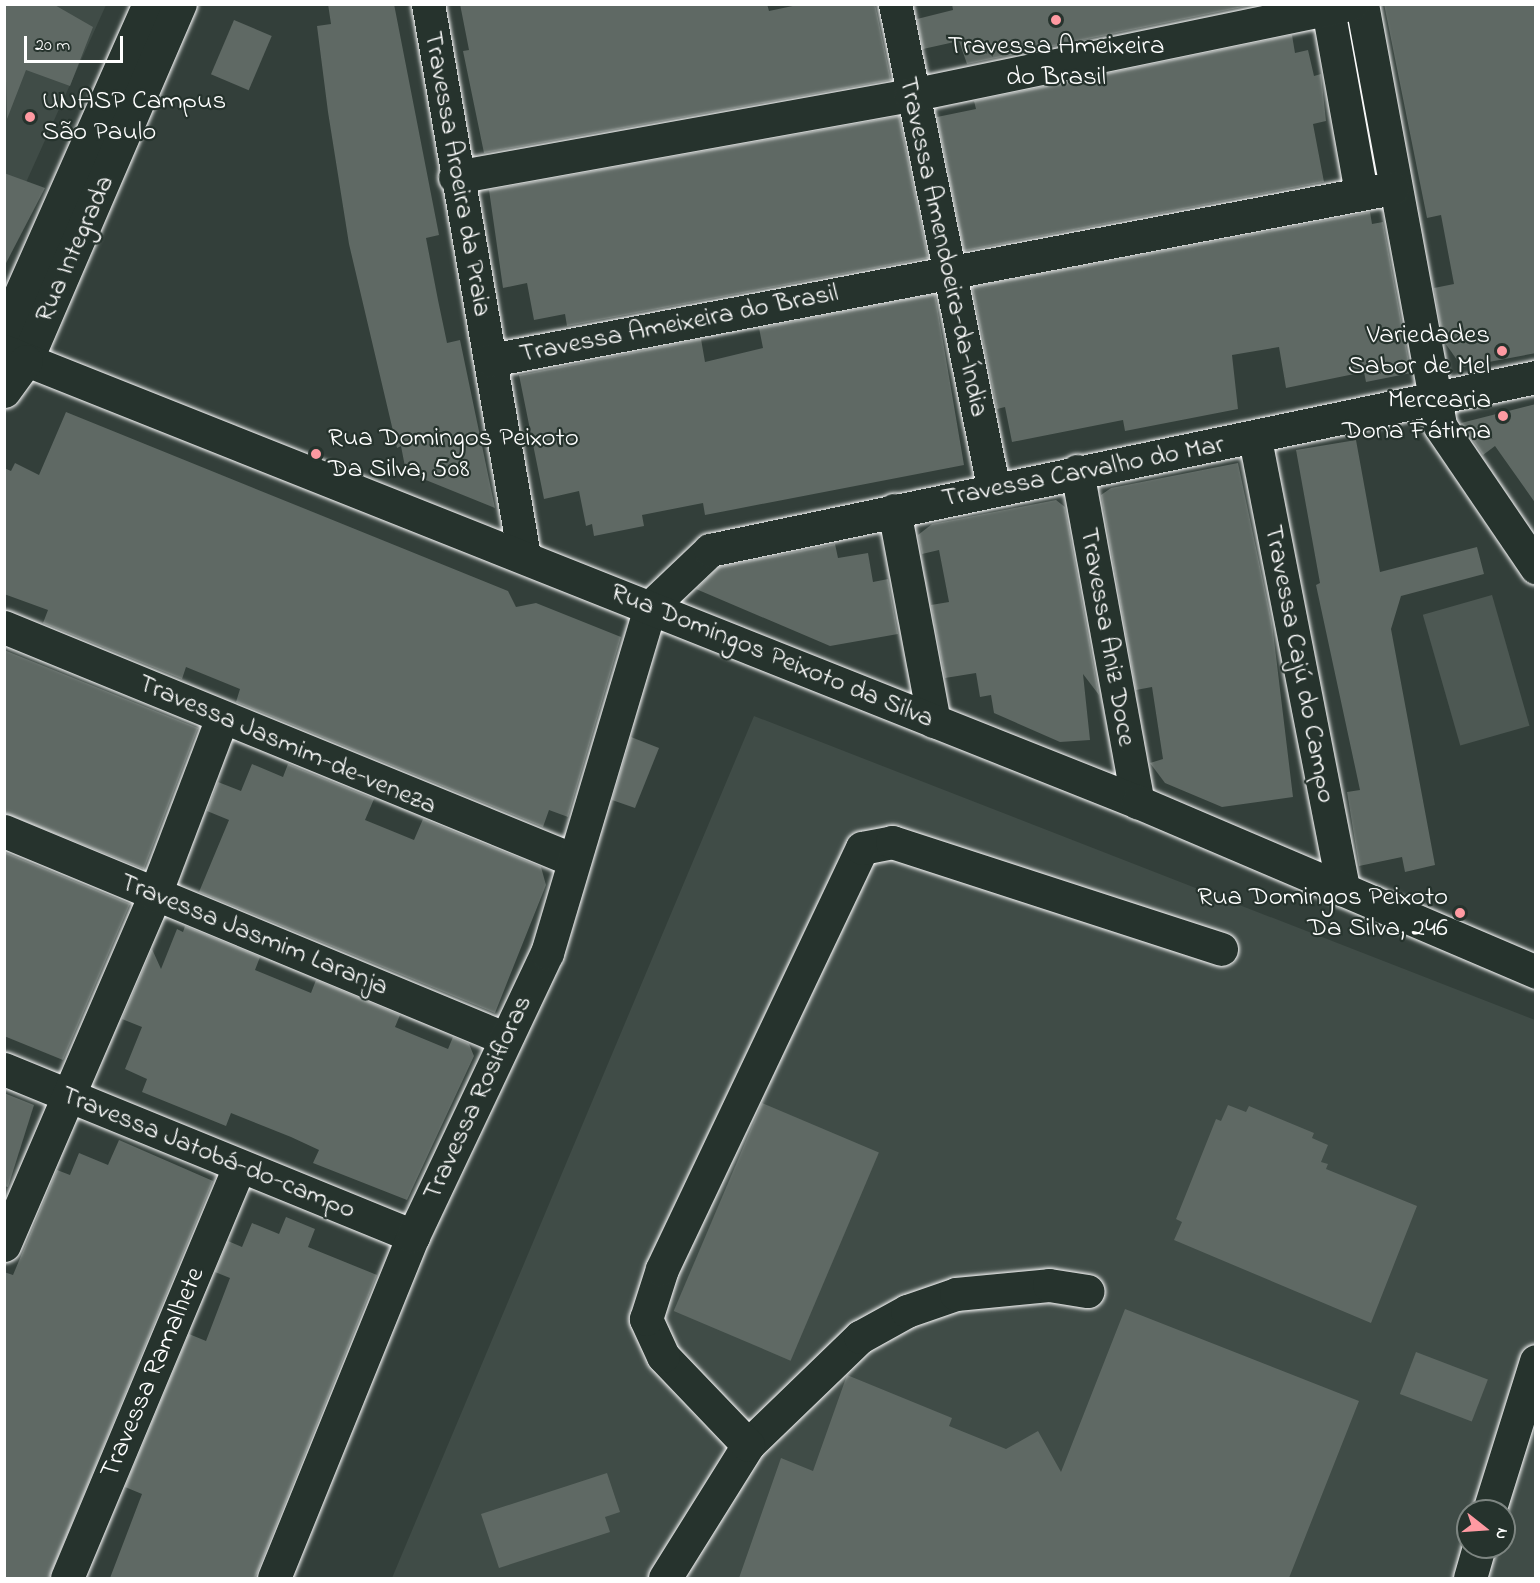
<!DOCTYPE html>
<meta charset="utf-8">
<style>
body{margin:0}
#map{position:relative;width:1540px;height:1583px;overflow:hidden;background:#333f3a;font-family:"Indie Flower",sans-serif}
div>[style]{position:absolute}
.built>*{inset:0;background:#404c47}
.green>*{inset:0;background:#4d5853;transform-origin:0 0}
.building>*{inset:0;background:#5f6964;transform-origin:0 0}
.roads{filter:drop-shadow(0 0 2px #fff) drop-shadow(0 0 2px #fff)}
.minor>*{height:33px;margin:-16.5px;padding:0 16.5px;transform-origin:16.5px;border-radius:16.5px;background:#26332d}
.major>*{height:33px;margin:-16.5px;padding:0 16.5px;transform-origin:16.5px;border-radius:16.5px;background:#26332d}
.dots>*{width:16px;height:16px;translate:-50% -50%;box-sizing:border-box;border:3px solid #26332d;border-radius:50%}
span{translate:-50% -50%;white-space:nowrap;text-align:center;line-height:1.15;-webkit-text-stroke:4.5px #26332d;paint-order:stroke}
.poi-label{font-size:27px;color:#fff}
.left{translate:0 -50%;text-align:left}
.right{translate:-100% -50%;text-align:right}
.street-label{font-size:27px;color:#fff}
.frame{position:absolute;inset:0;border:6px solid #fff;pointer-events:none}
.north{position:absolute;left:1456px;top:1499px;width:60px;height:60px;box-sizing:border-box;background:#26332d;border:2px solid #7d8581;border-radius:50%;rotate:107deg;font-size:16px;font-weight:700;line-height:24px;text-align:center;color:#fff}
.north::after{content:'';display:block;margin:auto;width:21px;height:27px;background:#ff9aa2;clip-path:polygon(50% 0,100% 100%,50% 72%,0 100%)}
.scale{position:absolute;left:24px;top:36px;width:99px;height:27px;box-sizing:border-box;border:3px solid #fff;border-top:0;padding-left:8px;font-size:18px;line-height:21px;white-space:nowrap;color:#fff;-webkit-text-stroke:4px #26332d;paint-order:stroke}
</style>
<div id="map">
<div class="built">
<div style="clip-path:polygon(5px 5px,106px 5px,5px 229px)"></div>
<div style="clip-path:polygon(evenodd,754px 716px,1535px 1020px,1535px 1578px,392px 1578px,754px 716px,1468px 1511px,1504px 1511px,1504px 1547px,1468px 1547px,1468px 1511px)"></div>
</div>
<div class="green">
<div style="left:1492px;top:595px;width:136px;height:72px;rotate:74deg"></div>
</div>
<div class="building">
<div style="clip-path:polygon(4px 4px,53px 4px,93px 27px,70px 86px,26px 70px,7px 119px)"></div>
<div style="clip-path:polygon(328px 4px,394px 4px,439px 235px,426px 238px,438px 300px,447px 343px,460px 340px,495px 508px,406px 472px,401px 446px,397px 448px,349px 244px,328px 112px,317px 26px,331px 24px)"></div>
<div style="clip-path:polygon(460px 4px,767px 4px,769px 11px,802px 4px,875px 4px,891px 80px,484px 153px,463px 51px,469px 50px)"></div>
<div style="clip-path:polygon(952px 4px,1257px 4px,967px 64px,959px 41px,923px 49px,917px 19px,953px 10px)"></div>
<div style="clip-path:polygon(1384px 4px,1536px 4px,1536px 353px,1462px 367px,1443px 340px,1434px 288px,1454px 284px,1441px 215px,1427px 218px)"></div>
<div style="left:234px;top:20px;width:41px;height:59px;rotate:23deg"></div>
<div style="clip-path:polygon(1292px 35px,1295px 53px,1308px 50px,1314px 76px,1321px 74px,1326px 121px,1313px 124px,1324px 182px,964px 251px,937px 117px,976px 109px,974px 101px)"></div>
<div style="clip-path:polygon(899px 116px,928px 258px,567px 326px,565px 314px,534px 320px,527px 283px,503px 288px,489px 190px)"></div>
<div style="clip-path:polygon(4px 173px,45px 188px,4px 267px)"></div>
<div style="clip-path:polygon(1370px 212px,1372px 224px,1383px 222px,1411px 373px,1366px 382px,1364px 372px,1286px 388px,1279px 347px,1232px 355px,1238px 409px,1125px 431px,1123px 420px,1012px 442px,1005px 407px,997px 409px,972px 287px)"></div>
<div style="clip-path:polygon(935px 294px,964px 465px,705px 515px,703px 503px,642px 515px,644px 526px,594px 536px,592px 524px,586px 526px,579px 491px,544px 499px,519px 375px,701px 339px,705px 362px,763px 348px,759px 328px)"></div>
<div style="clip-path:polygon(1536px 404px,1536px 504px,1495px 446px,1483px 455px,1461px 423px)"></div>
<div style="clip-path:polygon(66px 412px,508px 591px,516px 607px,536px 603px,621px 637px,568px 817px,549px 810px,543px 827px,236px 702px,240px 689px,186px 667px,182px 679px,43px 623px,48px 610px,4px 594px,4px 468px,11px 471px,15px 463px,39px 475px)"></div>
<div style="clip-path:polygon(1356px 440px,1380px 572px,1477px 547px,1484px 574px,1401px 596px,1391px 629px,1435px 865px,1405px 872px,1402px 857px,1359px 866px,1347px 792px,1360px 790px,1316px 585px,1320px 583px,1296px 450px)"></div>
<div style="clip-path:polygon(1238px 463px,1272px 623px,1293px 797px,1222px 807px,1165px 783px,1150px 763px,1163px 759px,1152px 687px,1136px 690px,1101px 495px,1111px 488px)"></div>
<div style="clip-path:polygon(1056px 500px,1065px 507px,1099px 695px,1083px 674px,1090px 740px,1060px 742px,994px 713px,991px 695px,980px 697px,976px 673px,945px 678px,931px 605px,949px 602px,939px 550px,922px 554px,918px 535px,932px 524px)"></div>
<div style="clip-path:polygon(835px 544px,838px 558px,868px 553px,873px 582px,888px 579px,898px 634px,830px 646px,696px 589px,719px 567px)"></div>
<div style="clip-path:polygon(4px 650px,198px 728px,144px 869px,4px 813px)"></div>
<div style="clip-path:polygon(631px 737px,659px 748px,635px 808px,612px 800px)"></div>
<div style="clip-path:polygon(252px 764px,283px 777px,288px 764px,374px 799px,365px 820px,414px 840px,423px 819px,541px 867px,546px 885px,495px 1013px,199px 892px,229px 820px,207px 811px,218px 782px,241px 791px)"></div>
<div style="clip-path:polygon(4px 852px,130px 904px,63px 1060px,4px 1036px)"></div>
<div style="clip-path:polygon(185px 926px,260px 957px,255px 970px,311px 993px,316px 980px,400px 1015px,395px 1027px,448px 1049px,453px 1037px,469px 1044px,474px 1056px,407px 1200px,313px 1163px,319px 1150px,291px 1137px,231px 1113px,226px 1126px,142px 1092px,147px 1079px,125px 1069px,142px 1027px,122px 1019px,152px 949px,161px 969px,177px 929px,183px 932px)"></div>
<div style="clip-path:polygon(4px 1093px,34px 1105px,8px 1187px,4px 1186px)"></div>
<div style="left:762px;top:1103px;width:127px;height:226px;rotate:23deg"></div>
<div style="clip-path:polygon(1228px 1105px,1246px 1112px,1249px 1106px,1314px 1133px,1312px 1138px,1328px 1145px,1321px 1162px,1328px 1164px,1326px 1169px,1417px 1206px,1371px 1323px,1174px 1240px,1182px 1222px,1176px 1219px,1216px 1119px,1221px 1121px)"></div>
<div style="clip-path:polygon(119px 1140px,213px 1181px,49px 1578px,4px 1578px,4px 1272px,13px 1275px,57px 1170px,70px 1175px,79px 1153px,108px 1165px)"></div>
<div style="clip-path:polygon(286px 1217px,315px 1229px,308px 1247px,377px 1275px,255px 1578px,110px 1578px,142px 1494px,125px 1487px,189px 1334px,206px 1341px,230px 1278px,215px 1272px,228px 1241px,242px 1247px,252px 1223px,279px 1234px)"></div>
<div style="clip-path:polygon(1125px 1309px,1359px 1401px,1289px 1578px,739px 1578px,781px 1458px,813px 1471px,847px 1375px,952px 1418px,949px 1426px,1006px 1449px,1038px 1431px,1061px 1472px)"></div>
<div style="left:1416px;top:1352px;width:77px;height:45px;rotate:21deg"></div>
<div style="clip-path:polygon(607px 1473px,620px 1512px,605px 1517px,610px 1532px,499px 1568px,481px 1514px)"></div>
</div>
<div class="roads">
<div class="minor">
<div style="left:428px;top:4px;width:560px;rotate:80.13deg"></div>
<div style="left:895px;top:4px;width:496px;rotate:78.5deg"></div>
<div style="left:1362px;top:4px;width:429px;rotate:79.5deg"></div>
<div style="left:1440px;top:426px;width:171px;rotate:55.8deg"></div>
<div style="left:1328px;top:9px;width:187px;rotate:79.8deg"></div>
<div style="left:455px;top:177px;width:463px;rotate:-10.2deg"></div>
<div style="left:911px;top:95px;width:450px;rotate:-11.7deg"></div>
<div style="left:4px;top:331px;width:358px;rotate:-66.1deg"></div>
<div style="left:491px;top:360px;width:918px;rotate:-10.8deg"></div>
<div style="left:26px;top:361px;width:389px;rotate:-66.7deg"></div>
<div style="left:1255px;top:439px;width:459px;rotate:78.9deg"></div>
<div style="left:1077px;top:471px;width:337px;rotate:79.6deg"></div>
<div style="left:894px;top:510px;width:215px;rotate:79.3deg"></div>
<div style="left:4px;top:627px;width:613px;rotate:22.25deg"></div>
<div style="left:4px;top:831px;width:541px;rotate:22.49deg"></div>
<div style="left:4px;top:1069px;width:442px;rotate:22.2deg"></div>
<div style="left:4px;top:1245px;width:382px;rotate:-66.7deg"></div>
<div style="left:155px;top:894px;width:188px;rotate:-69.2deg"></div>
<div style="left:748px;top:1445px;width:156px;rotate:-44deg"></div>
<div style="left:860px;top:1337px;width:54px;rotate:-29deg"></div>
<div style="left:907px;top:1311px;width:52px;rotate:-19.1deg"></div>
<div style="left:956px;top:1294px;width:93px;rotate:-5.5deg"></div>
<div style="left:1049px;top:1285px;width:39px;rotate:9deg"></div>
<div style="left:1489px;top:1511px;width:157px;rotate:-72.6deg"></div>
<div style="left:67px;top:1578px;width:446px;rotate:-67.3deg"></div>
<div style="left:274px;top:1578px;width:369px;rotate:-67.9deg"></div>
<div style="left:413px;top:1236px;width:313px;rotate:-64.7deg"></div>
<div style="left:547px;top:953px;width:361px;rotate:-73.4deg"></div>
<div style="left:650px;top:607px;width:83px;rotate:-43.5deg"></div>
<div style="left:710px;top:550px;width:844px;rotate:-11.83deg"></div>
<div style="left:665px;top:1578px;width:157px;rotate:-58deg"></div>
<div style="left:748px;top:1445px;width:123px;rotate:-133.7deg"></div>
<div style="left:663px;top:1356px;width:41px;rotate:-114.7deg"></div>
<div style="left:646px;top:1319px;width:52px;rotate:-72.3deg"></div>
<div style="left:662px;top:1269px;width:466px;rotate:-64.6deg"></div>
<div style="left:862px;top:848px;width:31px;rotate:-11deg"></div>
<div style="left:892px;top:842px;width:346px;rotate:18deg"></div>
<div style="left:1470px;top:1578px;width:32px;rotate:-74deg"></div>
</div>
<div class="major">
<div style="left:4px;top:351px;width:1220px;rotate:21.69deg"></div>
<div style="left:1138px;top:802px;width:433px;rotate:23.1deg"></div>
<div style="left:4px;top:391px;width:37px;rotate:-54deg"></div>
</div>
</div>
<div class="dots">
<div style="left:1056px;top:20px;background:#ff9aa2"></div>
<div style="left:30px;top:117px;background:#ff9aa2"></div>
<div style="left:1502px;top:351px;background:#ff9aa2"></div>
<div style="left:1503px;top:416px;background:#ff9aa2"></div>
<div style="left:316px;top:454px;background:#ff9aa2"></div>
<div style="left:1460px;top:913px;background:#ff9aa2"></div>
</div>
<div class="poi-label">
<span style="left:1056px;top:62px">Travessa Ameixeira<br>do Brasil</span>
<span class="left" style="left:42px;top:117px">UNASP Campus<br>São Paulo</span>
<span class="right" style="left:1490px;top:351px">Variedades<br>Sabor de Mel</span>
<span class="right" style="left:1491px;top:416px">Mercearia<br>Dona Fátima</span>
<span class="left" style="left:328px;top:454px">Rua Domingos Peixoto<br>Da Silva, 508</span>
<span class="right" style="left:1448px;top:913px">Rua Domingos Peixoto<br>Da Silva, 246</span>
</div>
<div class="street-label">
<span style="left:457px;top:174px;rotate:80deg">Travessa Aroeira da Praia</span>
<span style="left:943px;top:247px;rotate:78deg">Travessa Amendoeira-da-Índia</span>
<span style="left:75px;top:249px;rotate:-66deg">Rua Integrada</span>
<span style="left:679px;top:324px;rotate:-11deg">Travessa Ameixeira do Brasil</span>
<span style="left:1083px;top:472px;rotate:-11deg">Travessa Carvalho do Mar</span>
<span style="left:1107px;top:637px;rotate:80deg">Travessa Aniz Doce</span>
<span style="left:772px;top:656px;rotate:22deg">Rua Domingos Peixoto da Silva</span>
<span style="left:1299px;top:664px;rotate:79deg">Travessa Cajú do Campo</span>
<span style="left:287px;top:745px;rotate:23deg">Travessa Jasmim-de-veneza</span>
<span style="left:254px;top:935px;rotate:22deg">Travessa Jasmim Laranja</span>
<span style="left:478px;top:1098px;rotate:-65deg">Travessa Rosifloras</span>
<span style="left:208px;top:1153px;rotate:22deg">Travessa Jatobá-do-campo</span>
<span style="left:153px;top:1373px;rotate:-67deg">Travessa Ramalhete</span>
</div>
<div class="frame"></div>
<div class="north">N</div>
<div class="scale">20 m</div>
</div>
